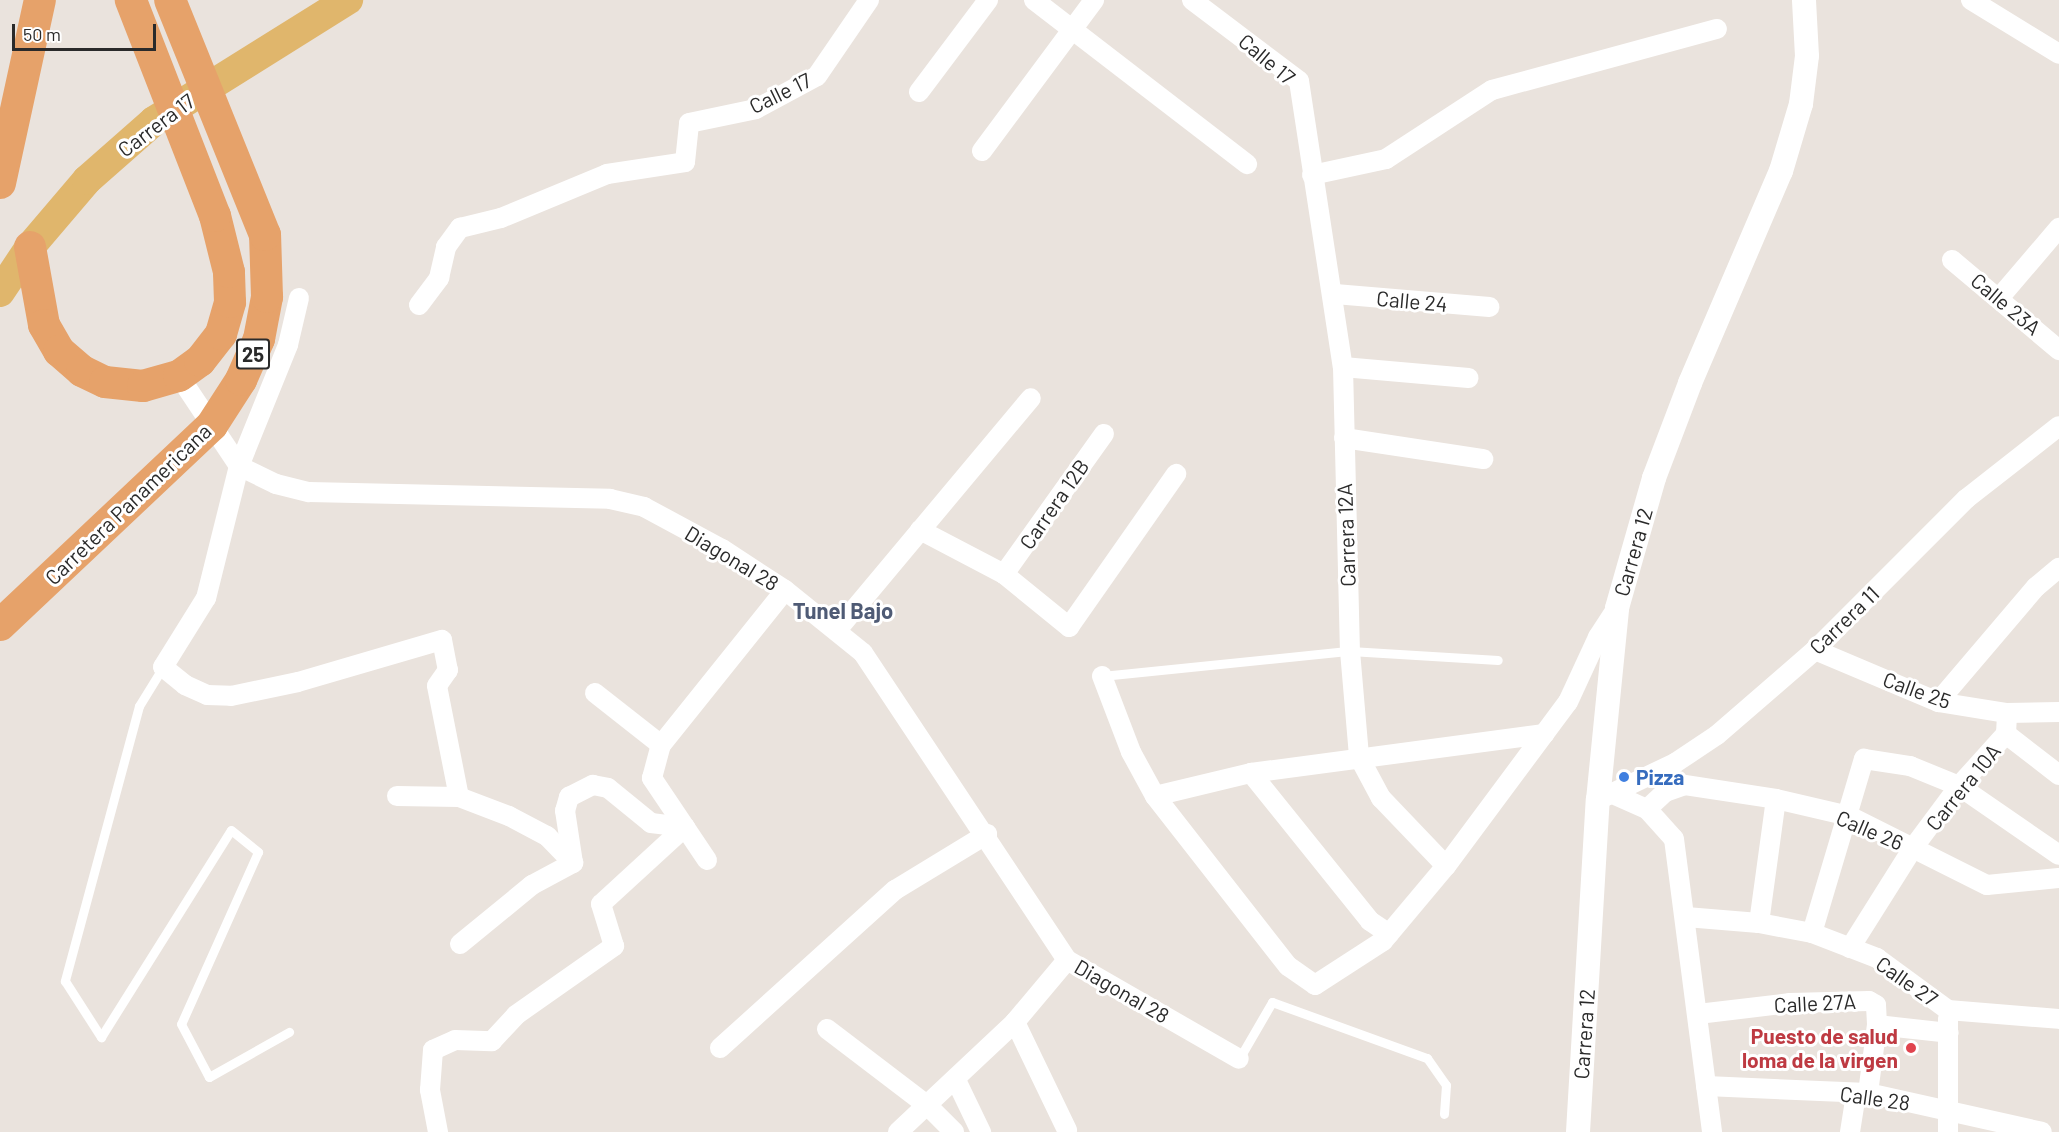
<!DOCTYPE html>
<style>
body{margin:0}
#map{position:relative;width:2059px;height:1132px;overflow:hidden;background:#eae3dd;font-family:Barlow,sans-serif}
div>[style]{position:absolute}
.service>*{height:9px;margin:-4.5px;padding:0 4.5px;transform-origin:4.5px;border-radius:4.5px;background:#fff}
.minor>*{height:20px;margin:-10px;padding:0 10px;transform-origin:10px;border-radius:10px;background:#fff}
.tertiary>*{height:24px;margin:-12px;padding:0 12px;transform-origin:12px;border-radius:12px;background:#fff}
.primary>*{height:30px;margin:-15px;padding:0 15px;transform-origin:15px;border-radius:15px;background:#e0b66c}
.trunk>*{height:32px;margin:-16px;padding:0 16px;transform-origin:16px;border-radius:16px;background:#e6a26a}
.dots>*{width:16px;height:16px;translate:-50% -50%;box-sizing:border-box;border:3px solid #fff;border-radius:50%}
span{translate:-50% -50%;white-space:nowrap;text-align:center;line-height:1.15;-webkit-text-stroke:6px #fff;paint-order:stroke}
.shield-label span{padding:2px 4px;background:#fff;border:2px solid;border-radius:4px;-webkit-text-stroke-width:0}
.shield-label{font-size:20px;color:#2a2a2a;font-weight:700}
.street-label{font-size:21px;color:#2a2a2a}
.shop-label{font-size:21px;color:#366cbe;font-weight:700}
.left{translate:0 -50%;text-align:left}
.health-label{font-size:21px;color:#be3a42;font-weight:700}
.right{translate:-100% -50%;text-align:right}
.neighbourhood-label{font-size:22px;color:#4f5b75;font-weight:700}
.scale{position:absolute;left:12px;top:24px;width:144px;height:27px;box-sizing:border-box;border:3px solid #2a2a2a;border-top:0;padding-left:8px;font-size:18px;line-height:21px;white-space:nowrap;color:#2a2a2a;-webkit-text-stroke:4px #fff;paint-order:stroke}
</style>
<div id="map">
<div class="service">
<div style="left:163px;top:667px;width:46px;rotate:121.6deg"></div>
<div style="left:139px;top:706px;width:285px;rotate:105.1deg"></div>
<div style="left:65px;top:981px;width:67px;rotate:57.3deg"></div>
<div style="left:101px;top:1037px;width:244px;rotate:-57.9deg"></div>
<div style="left:231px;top:830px;width:35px;rotate:39deg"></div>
<div style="left:258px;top:852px;width:188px;rotate:114.1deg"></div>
<div style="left:181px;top:1024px;width:60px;rotate:62.2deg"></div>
<div style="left:209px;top:1077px;width:92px;rotate:-29.4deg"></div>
<div style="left:1102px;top:676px;width:249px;rotate:-5.8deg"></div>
<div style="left:1350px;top:651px;width:148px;rotate:3.5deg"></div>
<div style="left:1239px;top:1059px;width:66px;rotate:-59.9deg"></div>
<div style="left:1272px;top:1002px;width:165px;rotate:19.9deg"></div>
<div style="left:1427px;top:1058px;width:33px;rotate:55deg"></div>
<div style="left:1446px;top:1085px;width:29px;rotate:94deg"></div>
</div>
<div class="minor">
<div style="left:1034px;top:0;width:269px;rotate:37.6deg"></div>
<div style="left:1192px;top:0;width:134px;rotate:37.1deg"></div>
<div style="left:1299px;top:81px;width:289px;rotate:81.3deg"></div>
<div style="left:1343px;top:367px;width:284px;rotate:88.6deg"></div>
<div style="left:1350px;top:651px;width:106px;rotate:85.1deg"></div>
<div style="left:1359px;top:757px;width:47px;rotate:61.8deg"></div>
<div style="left:1381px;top:798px;width:94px;rotate:46.3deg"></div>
<div style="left:1971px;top:0;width:103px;rotate:31.5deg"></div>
<div style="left:919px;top:92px;width:115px;rotate:-53.1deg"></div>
<div style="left:982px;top:151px;width:188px;rotate:-53.4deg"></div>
<div style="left:1312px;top:175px;width:76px;rotate:-12.2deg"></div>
<div style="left:1386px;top:159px;width:126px;rotate:-33.1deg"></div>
<div style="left:1492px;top:90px;width:233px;rotate:-15.2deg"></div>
<div style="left:1952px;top:260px;width:140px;rotate:40.1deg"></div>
<div style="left:1335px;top:294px;width:155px;rotate:4.8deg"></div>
<div style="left:2000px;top:297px;width:91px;rotate:-49.5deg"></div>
<div style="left:299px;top:298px;width:48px;rotate:103.2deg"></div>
<div style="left:288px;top:345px;width:131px;rotate:112deg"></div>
<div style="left:239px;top:466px;width:136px;rotate:104deg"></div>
<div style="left:206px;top:598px;width:81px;rotate:121.9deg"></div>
<div style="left:163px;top:667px;width:28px;rotate:39deg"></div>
<div style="left:185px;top:685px;width:24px;rotate:24deg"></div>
<div style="left:207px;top:695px;width:24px;rotate:2deg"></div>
<div style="left:231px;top:696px;width:68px;rotate:-11.8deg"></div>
<div style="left:298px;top:682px;width:150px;rotate:-16.3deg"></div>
<div style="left:442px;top:640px;width:31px;rotate:79deg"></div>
<div style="left:448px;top:670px;width:19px;rotate:125deg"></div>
<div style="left:437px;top:686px;width:113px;rotate:78.8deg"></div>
<div style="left:419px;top:305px;width:34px;rotate:-53deg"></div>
<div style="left:439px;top:278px;width:32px;rotate:-77deg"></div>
<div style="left:446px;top:247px;width:24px;rotate:-54deg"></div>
<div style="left:460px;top:228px;width:42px;rotate:-13.7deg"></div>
<div style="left:501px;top:218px;width:115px;rotate:-22.5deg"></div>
<div style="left:607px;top:174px;width:79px;rotate:-8.7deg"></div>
<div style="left:685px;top:162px;width:39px;rotate:-84deg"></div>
<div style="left:689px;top:123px;width:68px;rotate:-11.8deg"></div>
<div style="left:756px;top:109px;width:69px;rotate:-28.4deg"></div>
<div style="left:817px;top:76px;width:92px;rotate:-55.6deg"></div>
<div style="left:1343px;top:367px;width:126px;rotate:5deg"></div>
<div style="left:179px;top:376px;width:108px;rotate:56.3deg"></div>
<div style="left:239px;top:466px;width:41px;rotate:25.9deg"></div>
<div style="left:276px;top:484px;width:34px;rotate:14deg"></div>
<div style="left:309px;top:492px;width:301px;rotate:1.3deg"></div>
<div style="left:610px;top:499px;width:35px;rotate:13deg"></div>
<div style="left:644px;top:507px;width:89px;rotate:28.3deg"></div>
<div style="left:722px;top:549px;width:75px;rotate:33.1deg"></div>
<div style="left:785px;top:590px;width:100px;rotate:38.9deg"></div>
<div style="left:863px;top:653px;width:369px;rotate:56.4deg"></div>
<div style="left:1067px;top:960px;width:198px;rotate:29.9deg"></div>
<div style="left:1344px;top:438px;width:141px;rotate:8.6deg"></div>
<div style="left:920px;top:530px;width:95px;rotate:27.6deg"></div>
<div style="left:1004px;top:574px;width:84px;rotate:39.2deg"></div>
<div style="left:1069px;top:627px;width:187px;rotate:-55deg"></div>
<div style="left:1004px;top:574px;width:172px;rotate:-54.5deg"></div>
<div style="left:837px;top:630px;width:302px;rotate:-50.1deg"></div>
<div style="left:1815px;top:650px;width:134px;rotate:22.9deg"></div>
<div style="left:1938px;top:702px;width:70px;rotate:9.1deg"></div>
<div style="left:2007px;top:713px;width:52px;rotate:-1.1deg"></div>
<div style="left:1102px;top:676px;width:81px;rotate:69.1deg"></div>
<div style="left:1131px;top:752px;width:50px;rotate:61.4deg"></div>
<div style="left:1155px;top:796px;width:216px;rotate:52deg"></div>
<div style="left:1288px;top:966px;width:33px;rotate:35deg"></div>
<div style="left:1315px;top:985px;width:81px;rotate:-32.9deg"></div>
<div style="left:1383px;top:941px;width:98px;rotate:-50deg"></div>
<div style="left:1446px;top:866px;width:204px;rotate:-53.4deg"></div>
<div style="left:1568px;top:702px;width:72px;rotate:-65.2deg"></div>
<div style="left:1598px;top:637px;width:35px;rotate:-57deg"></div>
<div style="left:595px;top:693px;width:84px;rotate:38.2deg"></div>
<div style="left:1938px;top:702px;width:151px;rotate:-49.6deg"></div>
<div style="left:2036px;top:587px;width:30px;rotate:-40deg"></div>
<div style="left:2006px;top:734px;width:67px;rotate:37.7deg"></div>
<div style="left:1251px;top:773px;width:190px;rotate:51.2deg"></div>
<div style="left:1370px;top:921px;width:23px;rotate:34deg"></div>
<div style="left:1613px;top:794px;width:37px;rotate:24deg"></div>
<div style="left:1647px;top:809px;width:40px;rotate:48deg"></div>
<div style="left:1674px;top:839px;width:295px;rotate:82.6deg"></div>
<div style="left:397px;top:796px;width:62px;rotate:0.9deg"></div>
<div style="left:459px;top:797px;width:53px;rotate:20.8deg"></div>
<div style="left:509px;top:816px;width:43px;rotate:27.8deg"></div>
<div style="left:547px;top:836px;width:37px;rotate:46deg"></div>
<div style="left:1155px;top:796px;width:99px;rotate:-13.5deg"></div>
<div style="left:1251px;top:773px;width:296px;rotate:-7.6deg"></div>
<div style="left:1598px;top:800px;width:85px;rotate:-25.7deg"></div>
<div style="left:1675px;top:763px;width:50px;rotate:-33.7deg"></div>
<div style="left:1717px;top:735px;width:130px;rotate:-40.9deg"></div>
<div style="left:1815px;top:650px;width:214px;rotate:-45deg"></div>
<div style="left:1966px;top:499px;width:118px;rotate:-38.1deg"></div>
<div style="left:1647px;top:809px;width:25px;rotate:-43deg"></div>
<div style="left:1665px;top:792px;width:21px;rotate:-19deg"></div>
<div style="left:1685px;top:785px;width:92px;rotate:8.7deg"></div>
<div style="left:1776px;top:799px;width:75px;rotate:13.1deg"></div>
<div style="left:1849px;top:816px;width:154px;rotate:26.6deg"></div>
<div style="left:1987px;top:885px;width:72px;rotate:-5.6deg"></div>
<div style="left:707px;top:860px;width:99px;rotate:-123.9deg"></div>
<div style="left:652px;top:778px;width:34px;rotate:-75deg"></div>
<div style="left:661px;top:745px;width:198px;rotate:-51.3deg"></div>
<div style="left:573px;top:863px;width:53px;rotate:-98.7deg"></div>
<div style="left:565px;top:811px;width:15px;rotate:-74deg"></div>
<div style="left:569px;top:797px;width:27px;rotate:-27deg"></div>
<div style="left:593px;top:785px;width:15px;rotate:11deg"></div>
<div style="left:608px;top:788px;width:55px;rotate:39.1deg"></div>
<div style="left:651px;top:823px;width:34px;rotate:7deg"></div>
<div style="left:1686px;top:917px;width:73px;rotate:4.7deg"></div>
<div style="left:1759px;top:923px;width:54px;rotate:10.7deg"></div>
<div style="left:1812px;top:933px;width:70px;rotate:21deg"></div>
<div style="left:1877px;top:958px;width:88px;rotate:36.2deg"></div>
<div style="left:1948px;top:1010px;width:111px;rotate:4.6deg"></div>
<div style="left:1759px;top:923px;width:125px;rotate:-82.2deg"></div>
<div style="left:1812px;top:933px;width:182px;rotate:-73.4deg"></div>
<div style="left:1864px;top:759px;width:47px;rotate:8.7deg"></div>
<div style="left:1910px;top:766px;width:53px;rotate:22.2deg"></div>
<div style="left:1959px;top:786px;width:121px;rotate:34.6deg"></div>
<div style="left:460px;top:944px;width:93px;rotate:-39.3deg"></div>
<div style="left:532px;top:885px;width:47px;rotate:-28.2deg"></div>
<div style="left:1850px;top:948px;width:118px;rotate:-57.8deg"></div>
<div style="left:1913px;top:848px;width:77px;rotate:-53.4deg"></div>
<div style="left:1959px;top:786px;width:70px;rotate:-47.9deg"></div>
<div style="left:2006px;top:734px;width:21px;rotate:-87deg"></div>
<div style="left:1698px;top:1014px;width:93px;rotate:-6.8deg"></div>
<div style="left:1790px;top:1003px;width:79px;rotate:-1.5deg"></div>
<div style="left:1869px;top:1001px;width:8px;rotate:30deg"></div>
<div style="left:1876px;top:1005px;width:20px;rotate:87deg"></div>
<div style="left:1877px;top:1025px;width:72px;rotate:6.3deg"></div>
<div style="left:1015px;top:1022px;width:120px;rotate:64.3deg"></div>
<div style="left:827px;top:1029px;width:127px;rotate:37.3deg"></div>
<div style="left:928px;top:1106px;width:37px;rotate:45deg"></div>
<div style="left:720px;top:1048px;width:236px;rotate:-42.1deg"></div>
<div style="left:895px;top:890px;width:108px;rotate:-31.3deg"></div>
<div style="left:956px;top:1080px;width:58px;rotate:64.3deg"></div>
<div style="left:1706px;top:1086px;width:162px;rotate:2.5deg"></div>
<div style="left:1868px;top:1093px;width:178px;rotate:12.6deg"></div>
<div style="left:1868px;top:1093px;width:69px;rotate:-82.5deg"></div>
<div style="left:438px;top:1132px;width:43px;rotate:-100.8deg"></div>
<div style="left:430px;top:1090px;width:40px;rotate:-85.7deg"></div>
<div style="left:433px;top:1050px;width:24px;rotate:-24deg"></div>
<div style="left:455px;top:1040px;width:37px;rotate:2deg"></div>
<div style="left:492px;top:1041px;width:35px;rotate:-47deg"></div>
<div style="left:516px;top:1015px;width:120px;rotate:-35.1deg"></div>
<div style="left:614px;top:946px;width:44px;rotate:-107.2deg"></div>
<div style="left:601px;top:904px;width:114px;rotate:-42.5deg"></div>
<div style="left:898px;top:1132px;width:161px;rotate:-43.2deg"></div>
<div style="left:1015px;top:1022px;width:81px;rotate:-50deg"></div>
<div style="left:1850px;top:1132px;width:39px;rotate:-81deg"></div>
<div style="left:1948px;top:1132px;width:113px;rotate:-90deg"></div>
</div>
<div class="tertiary">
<div style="left:1578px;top:1132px;width:333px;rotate:-86.6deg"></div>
<div style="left:1598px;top:800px;width:193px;rotate:-84.3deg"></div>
<div style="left:1617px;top:608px;width:135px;rotate:-74.1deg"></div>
<div style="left:1654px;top:478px;width:102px;rotate:-69.2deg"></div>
<div style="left:1690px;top:383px;width:231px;rotate:-66.8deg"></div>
<div style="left:1781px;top:171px;width:70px;rotate:-73.4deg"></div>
<div style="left:1801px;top:104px;width:48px;rotate:-82.9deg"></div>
<div style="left:1807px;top:56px;width:56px;rotate:-93.1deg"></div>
</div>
<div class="primary">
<div style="left:0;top:292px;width:54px;rotate:-56.3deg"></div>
<div style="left:30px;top:247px;width:88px;rotate:-49.6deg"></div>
<div style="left:87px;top:180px;width:89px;rotate:-41.4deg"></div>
<div style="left:154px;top:121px;width:229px;rotate:-32deg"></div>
</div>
<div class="trunk">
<div style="left:0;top:183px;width:187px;rotate:-77.7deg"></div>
<div style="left:30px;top:247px;width:79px;rotate:79.8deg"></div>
<div style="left:44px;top:325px;width:30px;rotate:60deg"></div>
<div style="left:59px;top:351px;width:30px;rotate:41deg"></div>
<div style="left:82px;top:371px;width:25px;rotate:26deg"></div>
<div style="left:105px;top:382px;width:38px;rotate:6deg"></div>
<div style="left:143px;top:386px;width:37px;rotate:-16deg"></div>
<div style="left:179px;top:376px;width:26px;rotate:-36deg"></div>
<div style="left:200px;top:361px;width:34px;rotate:-52deg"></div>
<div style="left:221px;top:334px;width:33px;rotate:-74deg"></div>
<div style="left:230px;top:302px;width:30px;rotate:-92deg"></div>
<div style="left:229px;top:272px;width:58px;rotate:-104deg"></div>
<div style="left:215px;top:216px;width:232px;rotate:-111.3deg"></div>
<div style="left:0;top:625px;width:291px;rotate:-43.3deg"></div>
<div style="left:212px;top:425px;width:54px;rotate:-57.2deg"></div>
<div style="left:241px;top:380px;width:45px;rotate:-66.3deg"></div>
<div style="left:259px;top:339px;width:43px;rotate:-79.2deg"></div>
<div style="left:267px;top:297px;width:62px;rotate:-91.8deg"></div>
<div style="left:265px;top:235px;width:253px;rotate:-112deg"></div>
</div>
<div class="dots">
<div style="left:1624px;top:777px;background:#3f7fe0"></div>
<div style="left:1911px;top:1048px;background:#e0444e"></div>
</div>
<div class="shield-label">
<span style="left:253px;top:354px">25</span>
</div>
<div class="street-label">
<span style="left:1267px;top:59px;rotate:40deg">Calle 17</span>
<span style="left:780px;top:93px;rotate:-26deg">Calle 17</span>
<span style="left:156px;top:125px;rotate:-37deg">Carrera 17</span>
<span style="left:1412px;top:301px;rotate:5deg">Calle 24</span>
<span style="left:2006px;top:304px;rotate:40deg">Calle 23A</span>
<span style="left:128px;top:504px;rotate:-44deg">Carretera Panamericana</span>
<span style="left:1054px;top:504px;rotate:-55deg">Carrera 12B</span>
<span style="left:1346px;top:535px;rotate:-92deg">Carrera 12A</span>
<span style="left:1633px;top:552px;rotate:-74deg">Carrera 12</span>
<span style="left:732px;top:558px;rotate:31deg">Diagonal 28</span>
<span style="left:1844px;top:620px;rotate:-44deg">Carrera 11</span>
<span style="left:1917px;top:690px;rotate:20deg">Calle 25</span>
<span style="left:1963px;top:787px;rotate:-51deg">Carrera 10A</span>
<span style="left:1870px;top:830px;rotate:23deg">Calle 26</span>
<span style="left:1907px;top:981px;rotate:35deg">Calle 27</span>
<span style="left:1122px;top:991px;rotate:30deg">Diagonal 28</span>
<span style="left:1815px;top:1003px;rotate:-3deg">Calle 27A</span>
<span style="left:1584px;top:1034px;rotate:-86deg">Carrera 12</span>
<span style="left:1875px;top:1098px;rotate:8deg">Calle 28</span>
</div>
<div class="shop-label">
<span class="left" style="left:1636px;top:777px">Pizza</span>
</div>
<div class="health-label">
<span class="right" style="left:1898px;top:1048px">Puesto de salud<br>loma de la virgen</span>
</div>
<div class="neighbourhood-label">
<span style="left:843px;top:611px">Tunel Bajo</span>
</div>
<div class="scale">50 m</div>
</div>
